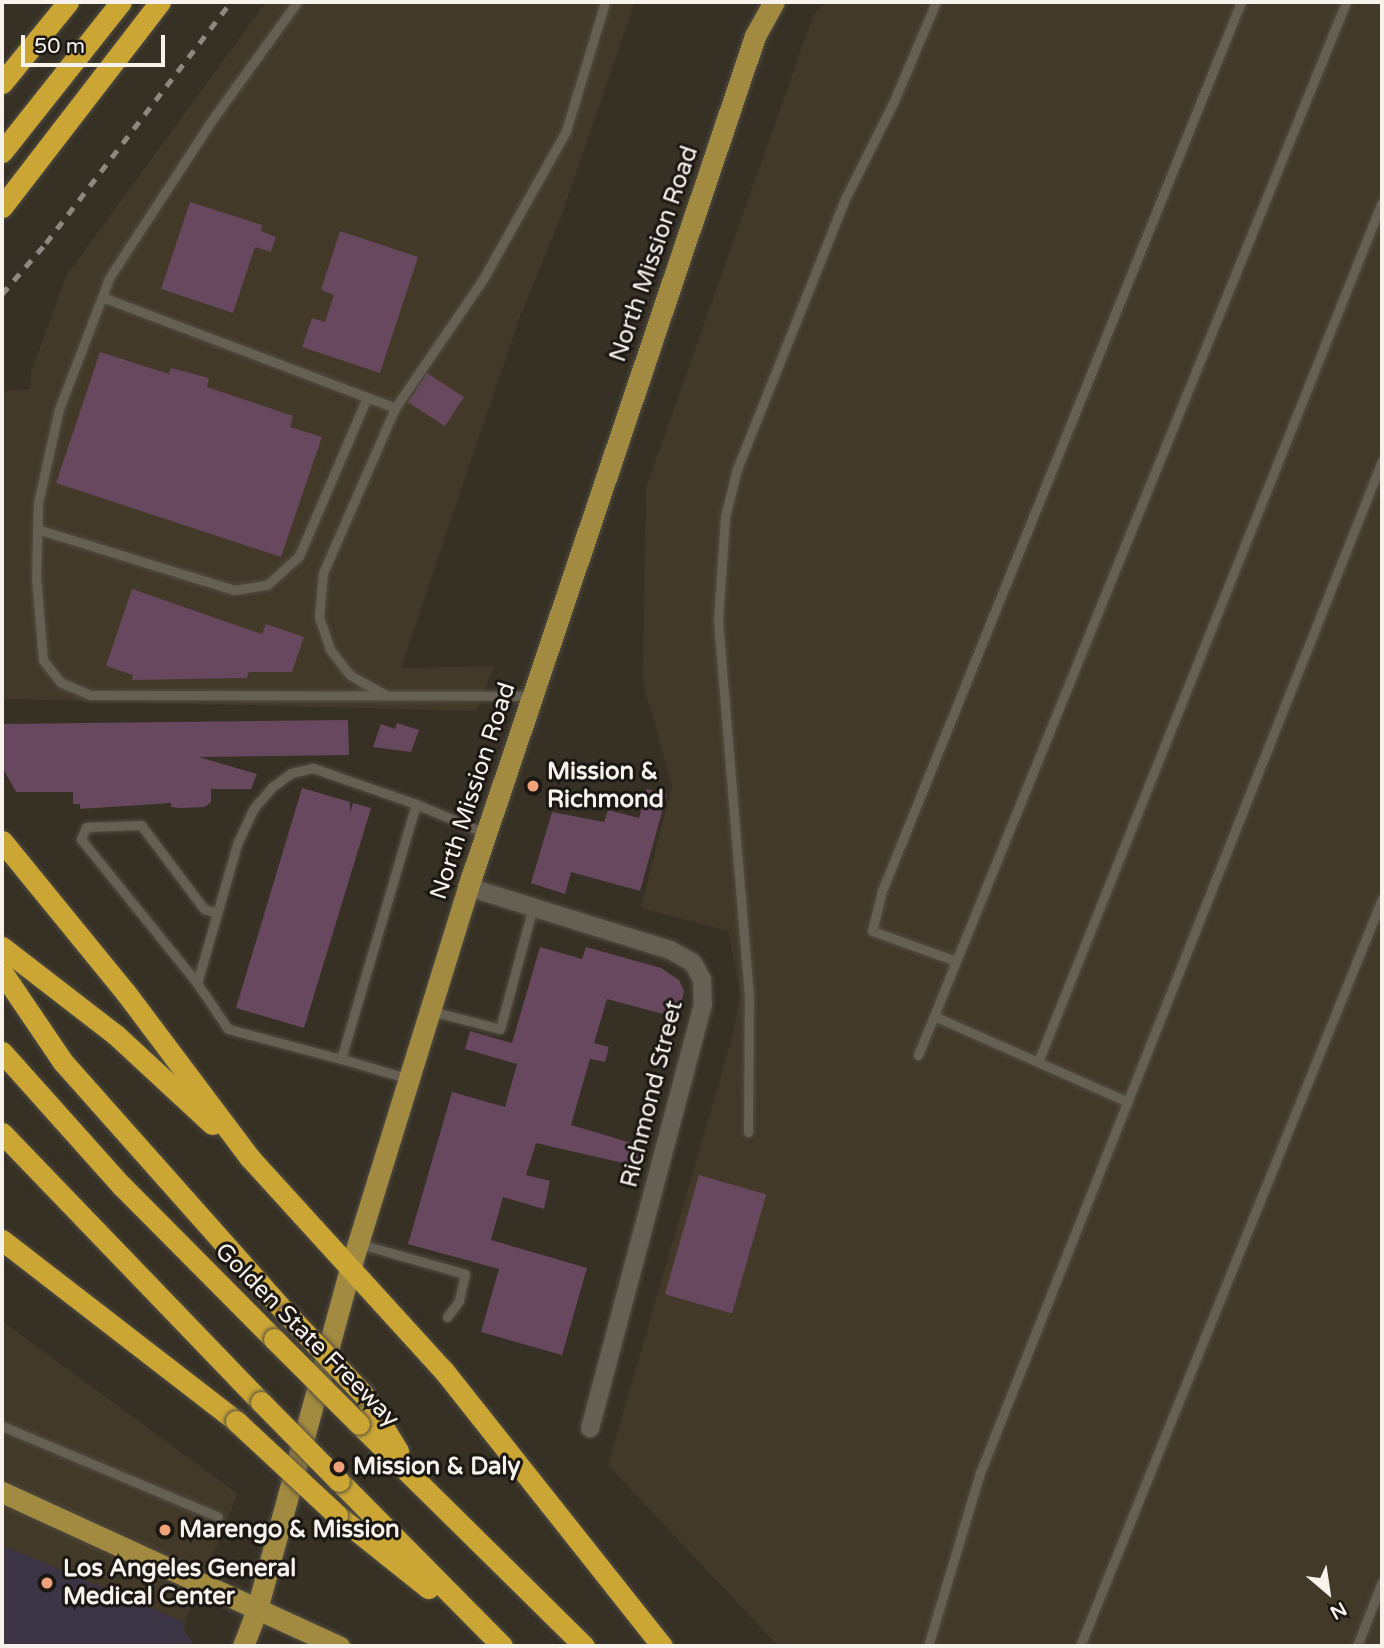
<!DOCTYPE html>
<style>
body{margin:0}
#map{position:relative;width:1384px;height:1648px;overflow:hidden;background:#363025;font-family:"Varela Round",sans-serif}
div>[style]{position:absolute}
.built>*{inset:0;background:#423928}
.medical>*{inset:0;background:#3c3545}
.building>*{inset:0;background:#67485e;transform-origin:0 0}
.roads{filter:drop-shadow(0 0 2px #514d43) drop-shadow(0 0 2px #514d43)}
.service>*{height:9px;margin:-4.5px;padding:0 4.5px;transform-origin:4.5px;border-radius:4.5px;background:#665f53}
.minor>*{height:18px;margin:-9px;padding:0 9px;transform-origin:9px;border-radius:9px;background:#665f53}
.primary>*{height:21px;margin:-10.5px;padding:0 10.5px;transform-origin:10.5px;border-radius:10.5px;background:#a38a41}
.motorway>*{height:21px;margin:-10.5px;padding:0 10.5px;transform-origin:10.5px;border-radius:10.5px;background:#cca635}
.rail>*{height:5px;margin-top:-2.5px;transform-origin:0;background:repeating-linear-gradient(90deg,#8e8980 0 9px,transparent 0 18px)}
.bridges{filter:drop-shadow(0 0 2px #514d43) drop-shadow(0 0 2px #514d43)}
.motorway-bridge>*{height:21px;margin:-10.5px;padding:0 10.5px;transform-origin:10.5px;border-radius:10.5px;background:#cca635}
.dots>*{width:19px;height:19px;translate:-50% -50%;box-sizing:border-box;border:4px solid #1b1813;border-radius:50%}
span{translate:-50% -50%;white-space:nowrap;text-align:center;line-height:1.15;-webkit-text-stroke:6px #1b1813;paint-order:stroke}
.street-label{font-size:24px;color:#f7f3ec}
.poi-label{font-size:24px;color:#f7f3ec;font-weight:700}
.left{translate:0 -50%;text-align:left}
.frame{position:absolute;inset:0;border:4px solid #f7f3ec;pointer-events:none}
.north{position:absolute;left:1293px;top:1557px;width:70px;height:70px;-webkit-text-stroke:5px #1b1813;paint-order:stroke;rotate:151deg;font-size:19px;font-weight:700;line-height:28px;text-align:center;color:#f7f3ec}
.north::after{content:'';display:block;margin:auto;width:24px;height:32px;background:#f7f3ec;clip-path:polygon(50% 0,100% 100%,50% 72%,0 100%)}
.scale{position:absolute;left:21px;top:35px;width:144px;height:32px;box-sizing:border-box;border:4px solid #f7f3ec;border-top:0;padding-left:9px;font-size:21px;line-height:24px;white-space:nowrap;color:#f7f3ec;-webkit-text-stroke:5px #1b1813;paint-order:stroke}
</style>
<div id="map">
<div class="built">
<div style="clip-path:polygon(266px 2px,635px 2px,561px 217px,519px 319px,401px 668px,494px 666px,476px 711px,2px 699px,2px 391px,30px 389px,31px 372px,66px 276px)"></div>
<div style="clip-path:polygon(825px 2px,1382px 2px,1382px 1646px,778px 1646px,608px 1465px,733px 1034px,740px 993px,728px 931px,641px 908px,672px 786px,643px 682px,646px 488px,813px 16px)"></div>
<div style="clip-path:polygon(2px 1321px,238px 1494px,185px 1622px,184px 1631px,195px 1646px,2px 1646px)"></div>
</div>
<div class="medical">
<div style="clip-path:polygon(2px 1545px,184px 1622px,184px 1631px,195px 1646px,2px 1646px)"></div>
</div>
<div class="building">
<div style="clip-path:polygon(190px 202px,262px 225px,261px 231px,276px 237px,271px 252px,255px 247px,233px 313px,161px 289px)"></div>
<div style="clip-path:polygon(340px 231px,418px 257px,380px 373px,302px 347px,312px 318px,325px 322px,334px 295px,321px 290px)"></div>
<div style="clip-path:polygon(100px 352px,169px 374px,171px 368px,209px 378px,207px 387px,293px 416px,290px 427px,322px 437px,281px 557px,56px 483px)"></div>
<div style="left:427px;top:373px;width:44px;height:35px;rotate:33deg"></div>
<div style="clip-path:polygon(132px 589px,262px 634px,266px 624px,304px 637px,292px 672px,249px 672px,247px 678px,132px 680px,133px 675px,106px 666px)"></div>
<div style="clip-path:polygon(348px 720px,349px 755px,199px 757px,257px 774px,251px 789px,211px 789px,211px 802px,205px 807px,180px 808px,171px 807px,171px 803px,80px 809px,80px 804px,73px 804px,73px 792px,16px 792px,2px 767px,2px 724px)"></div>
<div style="clip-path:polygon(397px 723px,419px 730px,411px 752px,373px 747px,381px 724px,395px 729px)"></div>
<div style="clip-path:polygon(302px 788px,350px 802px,350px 813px,353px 803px,371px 808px,304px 1028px,236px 1008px)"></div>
<div style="clip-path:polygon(647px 789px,667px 794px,640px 891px,571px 872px,565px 894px,531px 883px,552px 812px,604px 822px,608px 810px,639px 818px)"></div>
<div style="clip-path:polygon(540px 947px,582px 959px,586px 947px,661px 968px,679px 980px,684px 991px,678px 1018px,607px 999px,594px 1043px,609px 1047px,605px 1062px,590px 1059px,571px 1125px,642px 1146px,636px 1166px,536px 1143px,526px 1175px,550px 1181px,544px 1209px,503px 1197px,491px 1240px,587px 1268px,562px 1355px,481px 1332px,499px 1269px,408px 1244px,452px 1092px,505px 1107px,517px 1064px,465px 1049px,470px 1031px,512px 1043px)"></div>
<div style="left:699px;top:1175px;width:70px;height:124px;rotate:16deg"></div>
</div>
<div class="roads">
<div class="service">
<div style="left:297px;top:2px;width:142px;rotate:125.8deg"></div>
<div style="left:214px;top:117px;width:192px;rotate:123.1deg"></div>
<div style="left:109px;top:278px;width:20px;rotate:110deg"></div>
<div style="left:102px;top:297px;width:120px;rotate:111deg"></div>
<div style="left:59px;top:409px;width:96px;rotate:102.6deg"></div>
<div style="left:38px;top:503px;width:74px;rotate:91.5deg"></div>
<div style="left:36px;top:577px;width:83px;rotate:85.2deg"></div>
<div style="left:43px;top:660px;width:28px;rotate:52deg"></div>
<div style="left:60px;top:682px;width:34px;rotate:23deg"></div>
<div style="left:91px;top:695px;width:439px;rotate:0.1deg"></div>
<div style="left:102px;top:297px;width:313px;rotate:20.7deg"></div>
<div style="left:37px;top:529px;width:206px;rotate:17.2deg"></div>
<div style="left:234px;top:590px;width:33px;rotate:-9deg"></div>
<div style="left:267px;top:585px;width:43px;rotate:-42.2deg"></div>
<div style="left:299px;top:556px;width:170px;rotate:-66.8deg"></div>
<div style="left:384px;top:694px;width:39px;rotate:-151deg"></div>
<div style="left:350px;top:675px;width:33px;rotate:-128deg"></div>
<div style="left:330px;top:649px;width:34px;rotate:-109deg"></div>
<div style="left:319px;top:617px;width:44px;rotate:-84.8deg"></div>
<div style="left:323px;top:573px;width:180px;rotate:-66.4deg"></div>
<div style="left:395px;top:408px;width:156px;rotate:-55.7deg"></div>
<div style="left:483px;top:279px;width:170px;rotate:-60.7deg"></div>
<div style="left:566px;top:131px;width:135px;rotate:-73.2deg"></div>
<div style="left:956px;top:961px;width:89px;rotate:-160.3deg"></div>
<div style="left:872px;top:931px;width:41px;rotate:-76deg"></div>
<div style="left:882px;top:891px;width:959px;rotate:-68.01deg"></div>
<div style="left:197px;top:983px;width:185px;rotate:-128.9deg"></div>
<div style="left:81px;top:839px;width:13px;rotate:-67deg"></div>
<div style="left:86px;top:827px;width:55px;rotate:-2.1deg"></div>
<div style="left:141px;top:825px;width:105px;rotate:53.1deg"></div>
<div style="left:204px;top:909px;width:14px;rotate:17deg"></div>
<div style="left:431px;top:1011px;width:71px;rotate:14.6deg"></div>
<div style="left:500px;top:1029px;width:126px;rotate:-74.9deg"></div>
<div style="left:934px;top:1016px;width:212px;rotate:23.9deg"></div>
<div style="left:918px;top:1055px;width:1137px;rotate:-67.88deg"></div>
<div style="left:341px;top:1059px;width:117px;rotate:-165.1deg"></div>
<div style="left:228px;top:1029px;width:55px;rotate:-124deg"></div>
<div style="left:197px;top:983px;width:145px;rotate:-73.9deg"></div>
<div style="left:237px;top:844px;width:38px;rotate:-65deg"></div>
<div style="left:253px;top:809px;width:29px;rotate:-49deg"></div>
<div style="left:272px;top:787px;width:24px;rotate:-36deg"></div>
<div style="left:291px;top:773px;width:23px;rotate:-13deg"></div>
<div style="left:313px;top:768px;width:109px;rotate:19.3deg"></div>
<div style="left:1038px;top:1062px;width:926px;rotate:-68.2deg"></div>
<div style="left:410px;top:1079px;width:72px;rotate:-163.8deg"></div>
<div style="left:341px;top:1059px;width:266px;rotate:-73.6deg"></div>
<div style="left:416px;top:804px;width:75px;rotate:22.8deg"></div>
<div style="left:748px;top:1132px;width:135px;rotate:-89.6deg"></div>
<div style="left:749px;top:997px;width:377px;rotate:-94.7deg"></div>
<div style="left:718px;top:621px;width:104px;rotate:-86.1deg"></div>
<div style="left:725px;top:517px;width:49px;rotate:-76deg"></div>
<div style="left:737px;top:469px;width:293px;rotate:-68.2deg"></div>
<div style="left:846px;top:197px;width:107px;rotate:-63.4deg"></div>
<div style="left:894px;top:101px;width:108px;rotate:-67deg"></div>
<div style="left:360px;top:1244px;width:109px;rotate:15.9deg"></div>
<div style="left:465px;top:1274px;width:28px;rotate:103deg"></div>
<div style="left:459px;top:1301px;width:20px;rotate:127deg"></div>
<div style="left:2px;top:1426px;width:234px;rotate:22.8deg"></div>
<div style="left:928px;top:1646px;width:181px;rotate:-73.3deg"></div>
<div style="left:980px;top:1473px;width:1089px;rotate:-68.34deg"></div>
<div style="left:1080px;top:1646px;width:806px;rotate:-67.99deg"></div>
<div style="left:1357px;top:1646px;width:69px;rotate:-68.7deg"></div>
</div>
<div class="minor">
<div style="left:468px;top:887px;width:212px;rotate:17.3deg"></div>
<div style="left:670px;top:950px;width:26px;rotate:29deg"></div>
<div style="left:693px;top:963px;width:18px;rotate:61deg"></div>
<div style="left:702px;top:979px;width:25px;rotate:88deg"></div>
<div style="left:703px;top:1004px;width:439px;rotate:104.9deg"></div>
</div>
<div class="primary">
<div style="left:2px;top:1492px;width:371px;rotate:24.6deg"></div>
<div style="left:243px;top:1646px;width:40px;rotate:-69deg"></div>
<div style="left:257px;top:1609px;width:352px;rotate:-74.7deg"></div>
<div style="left:350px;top:1269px;width:400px;rotate:-72.8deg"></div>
<div style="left:468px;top:887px;width:898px;rotate:-71.36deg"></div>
<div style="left:755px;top:36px;width:39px;rotate:-61deg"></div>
</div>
<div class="motorway">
<div style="left:2px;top:83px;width:104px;rotate:-50.8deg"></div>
<div style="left:2px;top:152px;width:191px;rotate:-51.6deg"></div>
<div style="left:2px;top:207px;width:259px;rotate:-52.4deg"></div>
<div style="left:2px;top:841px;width:196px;rotate:50.8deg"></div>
<div style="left:126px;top:993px;width:206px;rotate:53.1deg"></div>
<div style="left:250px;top:1158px;width:288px;rotate:47.7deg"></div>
<div style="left:444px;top:1371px;width:351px;rotate:51.6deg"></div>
<div style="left:2px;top:947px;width:144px;rotate:37.7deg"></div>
<div style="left:116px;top:1035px;width:131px;rotate:42.8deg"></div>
<div style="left:2px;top:972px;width:109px;rotate:55.9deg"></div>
<div style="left:63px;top:1062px;width:339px;rotate:48.4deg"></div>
<div style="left:2px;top:1052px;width:180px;rotate:48.2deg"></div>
<div style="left:122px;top:1186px;width:216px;rotate:45.2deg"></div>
<div style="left:2px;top:1133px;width:373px;rotate:46.1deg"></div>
<div style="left:2px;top:1240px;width:296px;rotate:37.7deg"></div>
<div style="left:363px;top:1394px;width:67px;rotate:58.4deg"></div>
<div style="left:359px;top:1424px;width:316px;rotate:44.6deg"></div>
<div style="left:339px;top:1481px;width:232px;rotate:45.3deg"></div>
<div style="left:337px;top:1515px;width:117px;rotate:38.7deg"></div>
</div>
</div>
<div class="rail">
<div style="left:2px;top:294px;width:67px;rotate:-49.2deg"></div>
<div style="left:46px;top:243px;width:304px;rotate:-52.5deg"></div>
</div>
<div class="bridges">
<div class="motorway-bridge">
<div style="left:288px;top:1315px;width:109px;rotate:46.5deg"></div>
<div style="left:274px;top:1339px;width:120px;rotate:45deg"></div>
<div style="left:261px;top:1402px;width:111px;rotate:45.4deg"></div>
<div style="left:236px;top:1421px;width:138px;rotate:42.9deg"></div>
</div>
</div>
<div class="dots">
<div style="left:533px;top:786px;background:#f0a27b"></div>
<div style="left:339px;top:1467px;background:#f0a27b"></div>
<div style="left:165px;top:1530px;background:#f0a27b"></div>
<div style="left:47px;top:1583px;background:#f0a27b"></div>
</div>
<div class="street-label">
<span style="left:654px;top:254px;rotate:-71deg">North Mission Road</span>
<span style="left:473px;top:791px;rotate:-72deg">North Mission Road</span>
<span style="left:652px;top:1094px;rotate:-76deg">Richmond Street</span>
<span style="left:307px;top:1335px;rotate:45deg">Golden State Freeway</span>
</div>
<div class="poi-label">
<span class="left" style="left:547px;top:786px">Mission &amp;<br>Richmond</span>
<span class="left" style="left:353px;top:1467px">Mission &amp; Daly</span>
<span class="left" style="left:179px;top:1530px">Marengo &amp; Mission</span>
<span class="left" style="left:63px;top:1583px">Los Angeles General<br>Medical Center</span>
</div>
<div class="frame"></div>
<div class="north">N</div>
<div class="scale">50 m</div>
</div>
